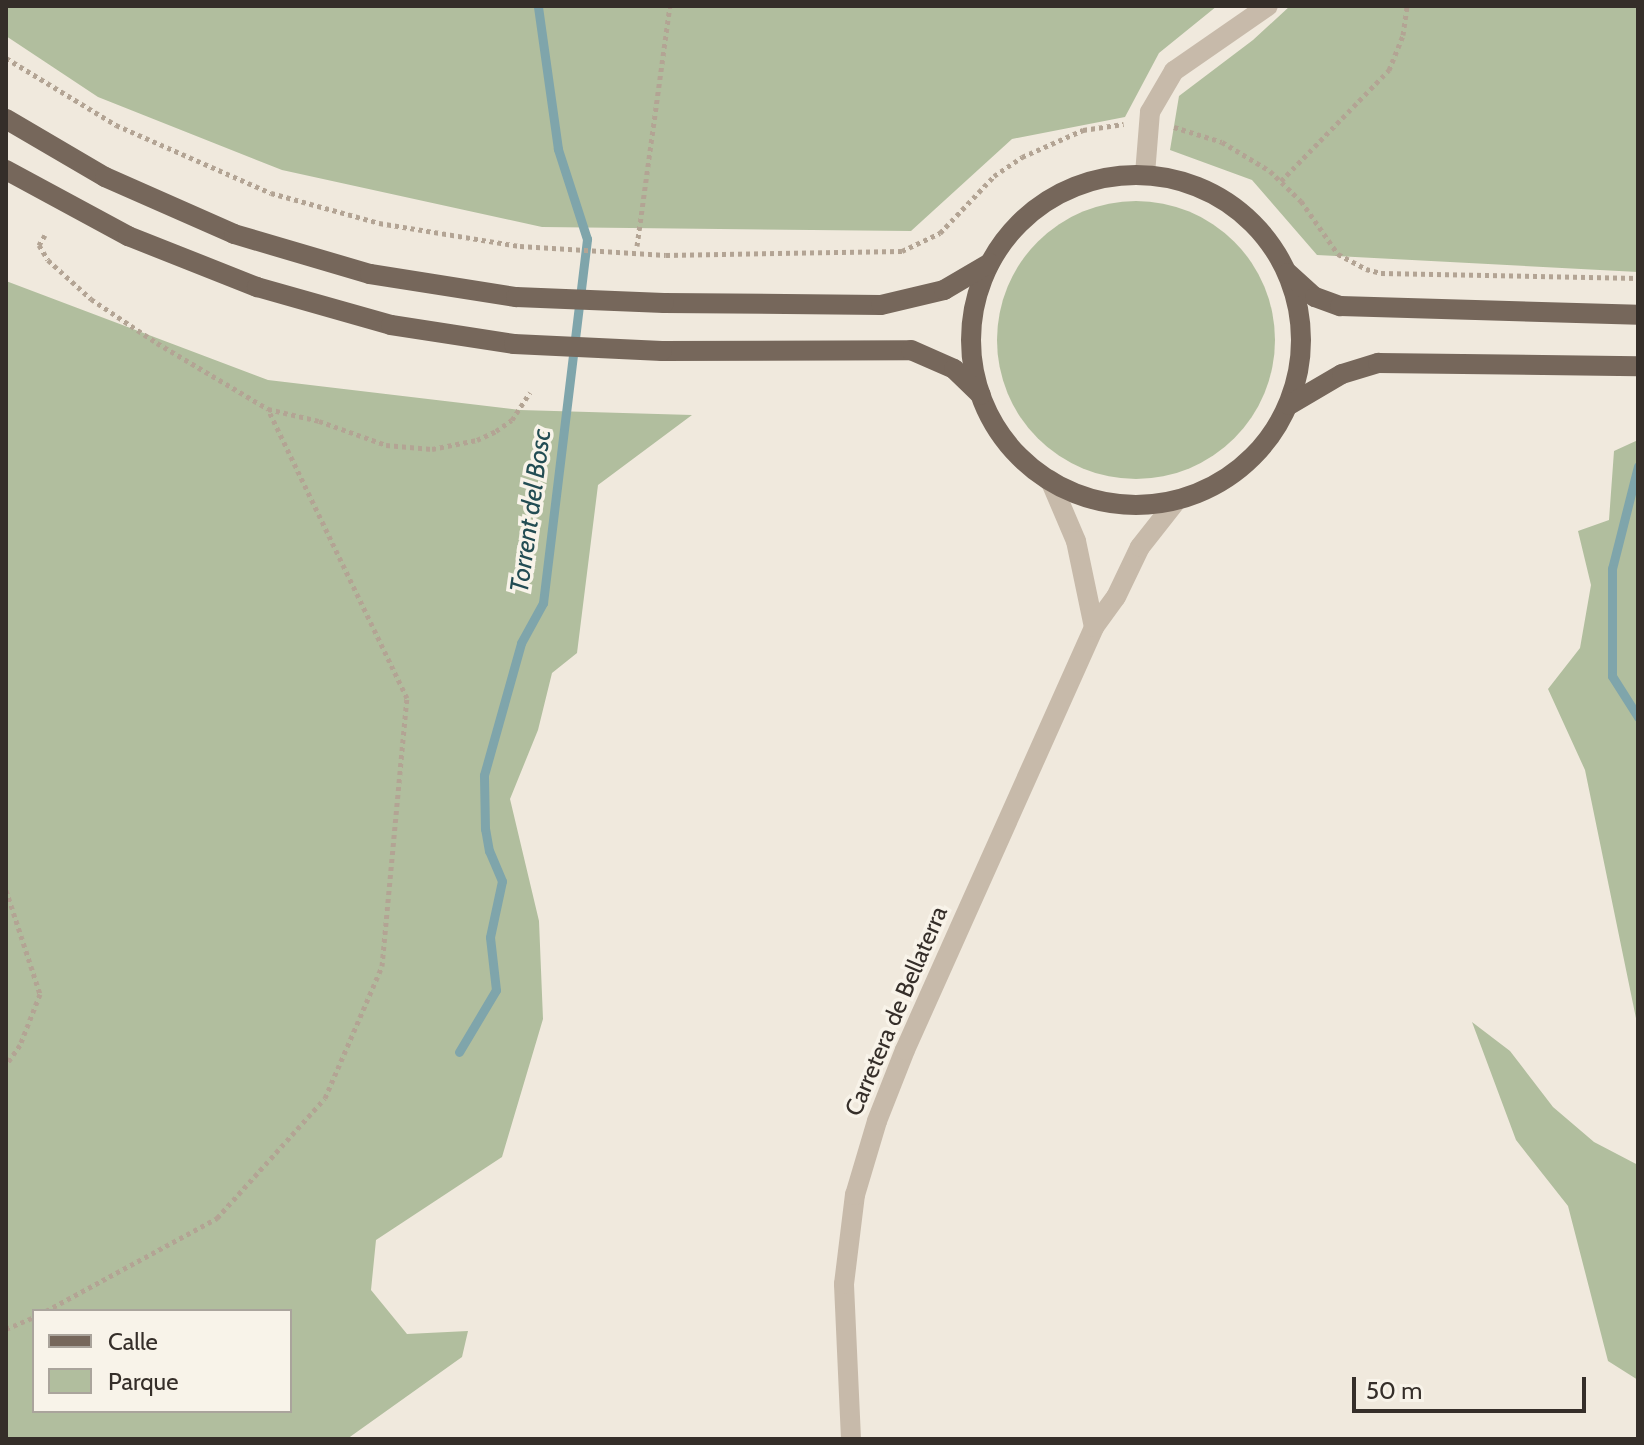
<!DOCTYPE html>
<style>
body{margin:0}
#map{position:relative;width:1644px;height:1445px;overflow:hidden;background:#f0e9dd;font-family:Cabin,sans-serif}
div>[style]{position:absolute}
.green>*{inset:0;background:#b1be9e}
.round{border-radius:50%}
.stream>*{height:9px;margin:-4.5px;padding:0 4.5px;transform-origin:4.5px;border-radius:4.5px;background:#7fa5ab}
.path>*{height:5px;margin-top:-2.5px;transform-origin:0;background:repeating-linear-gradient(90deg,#b3a494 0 4px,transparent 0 8px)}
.minor>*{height:20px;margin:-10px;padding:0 10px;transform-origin:10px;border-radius:10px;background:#c7baaa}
.major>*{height:20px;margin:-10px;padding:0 10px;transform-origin:10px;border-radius:10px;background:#76675b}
.major>.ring{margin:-10px;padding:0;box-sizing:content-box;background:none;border:20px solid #76675b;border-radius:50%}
.path-bridge>*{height:5px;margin-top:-2.5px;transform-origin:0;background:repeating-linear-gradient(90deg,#b3a494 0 4px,transparent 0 8px)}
.major-bridge>*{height:20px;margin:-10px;padding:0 10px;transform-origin:10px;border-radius:10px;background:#76675b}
span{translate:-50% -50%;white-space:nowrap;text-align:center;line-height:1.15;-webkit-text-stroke:7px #f8f3e9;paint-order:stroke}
.street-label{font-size:24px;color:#352e29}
.water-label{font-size:26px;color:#224c53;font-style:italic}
.frame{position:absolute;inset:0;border:8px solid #352e29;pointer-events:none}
.legend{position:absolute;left:32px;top:1309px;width:260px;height:104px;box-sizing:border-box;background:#f8f3e9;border:2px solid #aaa49c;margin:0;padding:10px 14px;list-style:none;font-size:24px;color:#352e29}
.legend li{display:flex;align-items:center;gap:16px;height:40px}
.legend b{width:40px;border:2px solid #aaa49c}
.scale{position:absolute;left:1352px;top:1377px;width:234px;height:36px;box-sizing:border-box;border:4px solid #352e29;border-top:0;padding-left:10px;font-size:24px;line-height:28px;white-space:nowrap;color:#352e29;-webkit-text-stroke:6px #f8f3e9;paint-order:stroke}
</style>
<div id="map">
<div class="green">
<div style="clip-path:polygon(6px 6px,1217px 6px,1159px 53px,1125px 117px,1012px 139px,911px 231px,542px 227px,282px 170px,98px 97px,6px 36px)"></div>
<div style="clip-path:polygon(1290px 6px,1638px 6px,1638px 272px,1317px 255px,1252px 180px,1170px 150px,1179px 96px,1253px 40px)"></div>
<div class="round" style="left:997px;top:201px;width:278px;height:278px"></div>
<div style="clip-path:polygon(evenodd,6px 281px,268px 380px,520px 410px,692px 415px,598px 485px,577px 653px,552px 673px,538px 730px,510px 799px,539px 921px,543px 1019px,502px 1157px,376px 1240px,371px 1290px,407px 1334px,468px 1331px,462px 1357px,347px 1439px,6px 1439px,6px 281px,34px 1311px,290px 1311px,290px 1411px,34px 1411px,34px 1311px)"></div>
<div style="clip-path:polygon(1638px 440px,1638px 1028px,1585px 770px,1548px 689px,1580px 648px,1591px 585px,1578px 531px,1609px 520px,1614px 451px)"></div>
<div style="clip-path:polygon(1472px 1022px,1510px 1051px,1553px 1107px,1594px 1142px,1638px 1165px,1638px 1380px,1608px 1361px,1568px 1206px,1516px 1140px)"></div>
</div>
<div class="stream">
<div style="left:1638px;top:466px;width:106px;rotate:104.2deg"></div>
<div style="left:1612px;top:569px;width:107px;rotate:90deg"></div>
<div style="left:1612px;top:676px;width:49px;rotate:57.6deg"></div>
<div style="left:459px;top:1052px;width:72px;rotate:-59.2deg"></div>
<div style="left:496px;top:990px;width:53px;rotate:-96.5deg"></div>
<div style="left:490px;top:937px;width:57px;rotate:-77.9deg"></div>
<div style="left:502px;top:881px;width:33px;rotate:-113deg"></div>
<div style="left:489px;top:851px;width:22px;rotate:-100deg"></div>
<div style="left:485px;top:829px;width:54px;rotate:-91.1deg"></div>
<div style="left:484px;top:775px;width:137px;rotate:-74.3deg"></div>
<div style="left:521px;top:643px;width:46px;rotate:-61.2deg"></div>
<div style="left:543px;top:603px;width:367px;rotate:-83.1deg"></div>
<div style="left:587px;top:239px;width:95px;rotate:-107.9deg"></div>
<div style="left:558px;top:149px;width:144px;rotate:-98deg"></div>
</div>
<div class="path">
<div style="left:6px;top:58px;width:129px;rotate:31.3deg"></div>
<div style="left:116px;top:125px;width:169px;rotate:23.7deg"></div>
<div style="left:271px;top:193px;width:112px;rotate:15.5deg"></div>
<div style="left:379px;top:223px;width:143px;rotate:9.3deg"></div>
<div style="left:1174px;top:127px;width:50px;rotate:17.4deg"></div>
<div style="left:1222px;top:142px;width:56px;rotate:31.1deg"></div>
<div style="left:1270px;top:171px;width:43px;rotate:44.1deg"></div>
<div style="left:1301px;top:201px;width:65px;rotate:55.1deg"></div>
<div style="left:1338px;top:254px;width:32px;rotate:28deg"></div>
<div style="left:1366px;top:269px;width:16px;rotate:15deg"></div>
<div style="left:1381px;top:273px;width:257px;rotate:1.1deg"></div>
<div style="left:1281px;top:181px;width:155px;rotate:-45.8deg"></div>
<div style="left:1389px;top:70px;width:38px;rotate:-68deg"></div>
<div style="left:1403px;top:35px;width:29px;rotate:-82deg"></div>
<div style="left:45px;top:235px;width:12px;rotate:121deg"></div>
<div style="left:39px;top:245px;width:17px;rotate:59deg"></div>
<div style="left:48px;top:260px;width:58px;rotate:42.2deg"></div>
<div style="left:91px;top:299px;width:79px;rotate:33.7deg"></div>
<div style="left:157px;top:343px;width:129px;rotate:30.7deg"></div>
<div style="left:637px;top:246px;width:242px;rotate:-82.2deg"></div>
<div style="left:666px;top:255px;width:236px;rotate:-1deg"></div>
<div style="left:902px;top:251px;width:42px;rotate:-25.3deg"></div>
<div style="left:940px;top:233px;width:79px;rotate:-46.5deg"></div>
<div style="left:994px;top:176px;width:34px;rotate:-34deg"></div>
<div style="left:1022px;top:157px;width:67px;rotate:-23.9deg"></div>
<div style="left:1083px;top:130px;width:41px;rotate:-8.3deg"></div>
<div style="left:6px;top:890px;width:109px;rotate:71.9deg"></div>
<div style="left:40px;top:994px;width:55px;rotate:111.4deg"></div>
<div style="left:20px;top:1045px;width:24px;rotate:125deg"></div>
<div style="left:46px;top:1311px;width:195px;rotate:-28.5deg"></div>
<div style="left:217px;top:1218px;width:161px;rotate:-48deg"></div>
<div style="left:325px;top:1098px;width:144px;rotate:-66.6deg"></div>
<div style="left:382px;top:966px;width:269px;rotate:-84.7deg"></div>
<div style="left:407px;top:698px;width:321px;rotate:-115.7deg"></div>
<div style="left:268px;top:409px;width:52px;rotate:13.2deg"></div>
<div style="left:319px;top:421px;width:71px;rotate:19.7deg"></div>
<div style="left:386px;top:445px;width:46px;rotate:5deg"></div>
<div style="left:432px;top:449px;width:46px;rotate:-11.3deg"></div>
<div style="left:477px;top:440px;width:21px;rotate:-25deg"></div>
<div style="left:496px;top:431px;width:19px;rotate:-35deg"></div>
<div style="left:512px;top:420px;width:33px;rotate:-57deg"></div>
<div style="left:6px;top:1329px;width:30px;rotate:-23deg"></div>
</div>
<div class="minor">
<div style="left:1145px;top:174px;width:62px;rotate:-85.4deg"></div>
<div style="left:1150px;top:112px;width:48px;rotate:-59.7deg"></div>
<div style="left:1174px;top:71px;width:114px;rotate:-34.7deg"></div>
<div style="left:1050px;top:480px;width:66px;rotate:66.9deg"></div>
<div style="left:1076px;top:541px;width:88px;rotate:78.2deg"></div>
<div style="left:851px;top:1439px;width:155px;rotate:-92.6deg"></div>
<div style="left:844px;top:1284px;width:90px;rotate:-83deg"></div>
<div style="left:855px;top:1195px;width:77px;rotate:-73.4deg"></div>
<div style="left:877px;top:1121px;width:76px;rotate:-68.5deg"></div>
<div style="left:905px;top:1050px;width:463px;rotate:-65.9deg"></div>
<div style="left:1094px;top:627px;width:37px;rotate:-54deg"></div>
<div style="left:1116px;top:597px;width:55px;rotate:-64.4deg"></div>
<div style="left:1140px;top:547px;width:60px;rotate:-51.8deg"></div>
</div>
<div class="major">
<div style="left:6px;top:119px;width:115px;rotate:30.4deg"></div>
<div style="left:105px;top:177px;width:141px;rotate:23.8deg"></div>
<div style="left:234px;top:234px;width:142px;rotate:16.4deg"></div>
<div style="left:370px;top:274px;width:148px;rotate:9deg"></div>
<div style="left:6px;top:170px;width:139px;rotate:28.4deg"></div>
<div style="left:128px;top:236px;width:139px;rotate:21.6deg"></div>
<div style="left:257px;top:287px;width:139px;rotate:15.8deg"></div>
<div style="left:391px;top:325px;width:124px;rotate:8.8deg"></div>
<div class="ring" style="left:971px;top:175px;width:310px;height:310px"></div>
<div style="left:1288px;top:273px;width:36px;rotate:42deg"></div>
<div style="left:1315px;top:297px;width:27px;rotate:20deg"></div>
<div style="left:1340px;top:306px;width:298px;rotate:1.7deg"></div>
<div style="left:664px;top:303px;width:217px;rotate:0.5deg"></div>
<div style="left:881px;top:305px;width:65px;rotate:-13.4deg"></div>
<div style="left:944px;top:290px;width:53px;rotate:-30.4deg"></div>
<div style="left:662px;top:351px;width:249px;rotate:-0.2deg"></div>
<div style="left:911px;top:350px;width:47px;rotate:23.8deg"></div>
<div style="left:954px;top:369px;width:37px;rotate:44deg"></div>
<div style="left:1289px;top:405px;width:61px;rotate:-30.3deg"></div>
<div style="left:1342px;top:374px;width:38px;rotate:-17deg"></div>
<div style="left:1378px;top:363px;width:260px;rotate:0.7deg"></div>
</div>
<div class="path-bridge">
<div style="left:520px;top:246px;width:146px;rotate:3.5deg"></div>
</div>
<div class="major-bridge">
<div style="left:516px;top:297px;width:148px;rotate:2.3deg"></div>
<div style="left:514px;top:344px;width:148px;rotate:2.7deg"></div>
</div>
<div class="street-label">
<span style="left:896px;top:1011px;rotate:-67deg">Carretera de Bellaterra</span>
</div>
<div class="water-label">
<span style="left:531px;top:511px;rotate:-82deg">Torrent del Bosc</span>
</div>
<div class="frame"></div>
<ul class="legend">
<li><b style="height:10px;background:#76675b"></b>Calle</li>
<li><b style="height:22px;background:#b1be9e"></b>Parque</li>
</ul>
<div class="scale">50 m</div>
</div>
